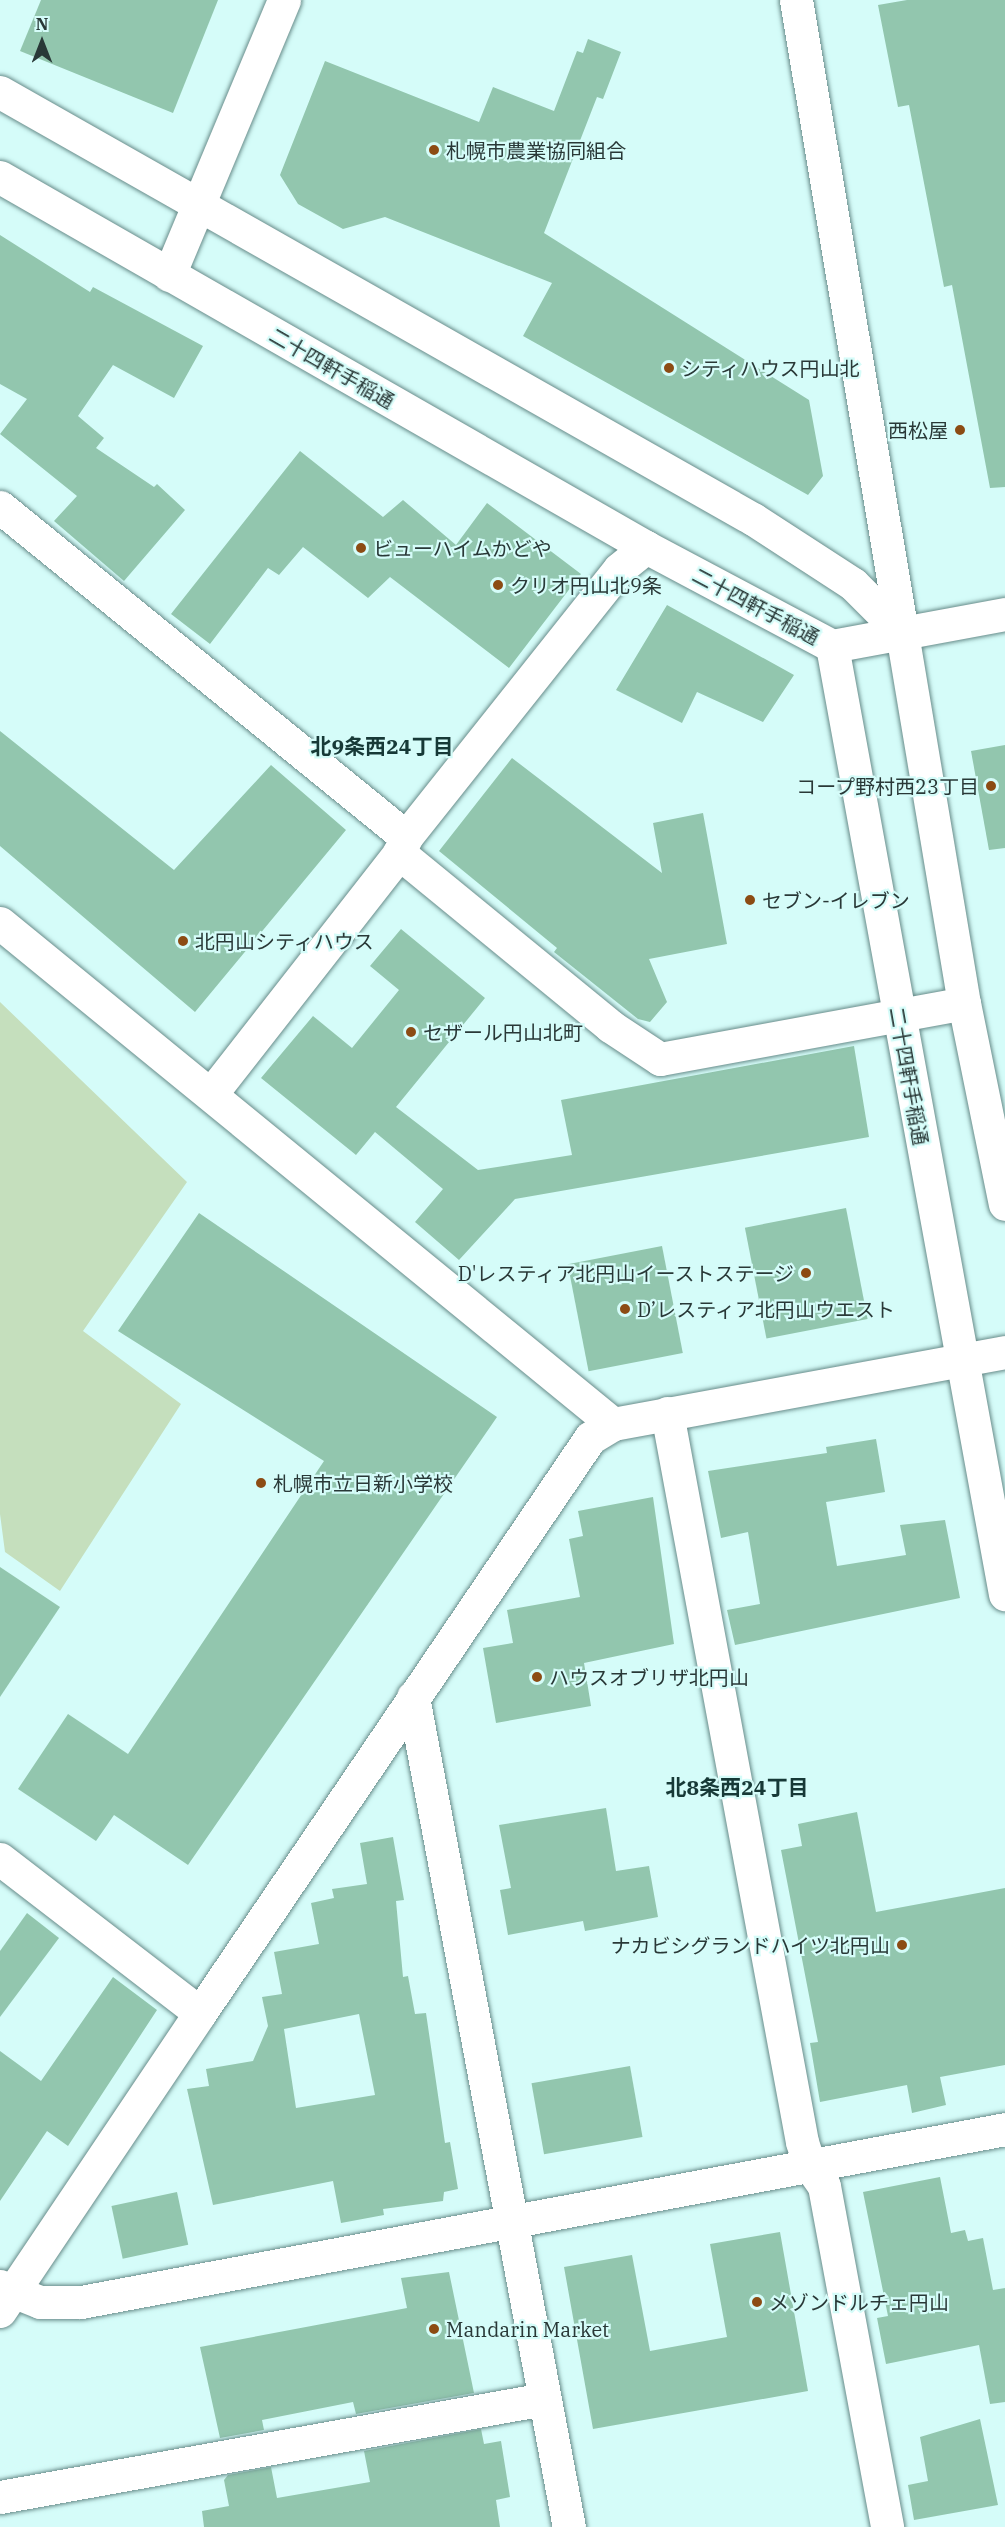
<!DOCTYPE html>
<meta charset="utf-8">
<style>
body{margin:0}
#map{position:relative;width:1005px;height:2527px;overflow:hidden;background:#d5fcf9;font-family:"IBM Plex Serif","Noto Sans JP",serif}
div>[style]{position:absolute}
.green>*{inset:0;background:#c5dfbd}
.building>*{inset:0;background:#92c6ae;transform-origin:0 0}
.roads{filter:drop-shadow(0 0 2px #688c8a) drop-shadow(0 0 2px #688c8a)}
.street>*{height:33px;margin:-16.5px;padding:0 16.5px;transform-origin:16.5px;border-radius:16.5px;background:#fff}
.secondary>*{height:33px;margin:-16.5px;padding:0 16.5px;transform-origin:16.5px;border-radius:16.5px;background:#fff}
.dots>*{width:16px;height:16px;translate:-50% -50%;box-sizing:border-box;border:3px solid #d5fcf9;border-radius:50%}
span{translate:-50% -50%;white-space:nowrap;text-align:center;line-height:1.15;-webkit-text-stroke:4.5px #d5fcf9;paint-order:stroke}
.poi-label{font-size:20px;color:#293837}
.left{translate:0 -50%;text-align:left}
.right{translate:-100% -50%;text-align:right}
.street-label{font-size:20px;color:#293837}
.neighbourhood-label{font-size:21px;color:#173937;font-weight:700}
.north{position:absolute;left:12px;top:12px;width:60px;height:60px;-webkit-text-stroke:4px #d5fcf9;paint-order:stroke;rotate:0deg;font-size:16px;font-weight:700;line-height:24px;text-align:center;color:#293837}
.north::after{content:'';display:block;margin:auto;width:21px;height:27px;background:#293837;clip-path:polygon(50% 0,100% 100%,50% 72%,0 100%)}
</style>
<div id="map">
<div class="green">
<div style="clip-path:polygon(0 1002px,187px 1182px,83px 1331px,181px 1404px,60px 1591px,5px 1552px,0 1514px)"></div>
</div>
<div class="building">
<div style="clip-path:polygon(41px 0,218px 0,173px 113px,20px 51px)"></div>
<div style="clip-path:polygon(907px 0,1005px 0,1005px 487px,990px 488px,952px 285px,944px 287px,909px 105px,898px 107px,878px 5px)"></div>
<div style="clip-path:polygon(588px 39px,621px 52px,603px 99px,597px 97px,544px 233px,809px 400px,823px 476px,808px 495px,523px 336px,552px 283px,385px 217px,343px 229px,298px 204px,280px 175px,325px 61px,479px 122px,493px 87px,554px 111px,577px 51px,583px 53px)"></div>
<div style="clip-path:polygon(0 235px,90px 292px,93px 287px,203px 346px,174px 398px,113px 365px,78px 416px,104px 438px,96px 448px,154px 487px,157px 484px,185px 510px,124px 581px,54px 521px,77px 496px,0 434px,27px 399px,0 384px)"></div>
<div style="clip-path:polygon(300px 451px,383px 517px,403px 500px,456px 545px,487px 503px,581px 574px,509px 668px,390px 577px,368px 598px,303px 547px,279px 575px,268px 568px,210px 644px,171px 614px)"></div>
<div style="clip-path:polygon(667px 605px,794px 675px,763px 722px,697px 692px,682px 723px,616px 690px)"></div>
<div style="clip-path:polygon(0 731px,174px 870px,271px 765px,346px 830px,195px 1012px,0 846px)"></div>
<div style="clip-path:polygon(1005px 745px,1005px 848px,989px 850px,971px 751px)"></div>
<div style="clip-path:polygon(512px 758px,662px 873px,653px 823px,703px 813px,727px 944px,649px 959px,667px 1002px,650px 1022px,638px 1019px,554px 952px,557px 948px,439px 851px)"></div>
<div style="clip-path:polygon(401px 929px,485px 998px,396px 1107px,478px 1170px,572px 1155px,561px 1100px,854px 1046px,869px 1137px,515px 1199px,459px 1260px,415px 1222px,443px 1189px,375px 1132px,356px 1155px,261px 1078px,313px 1016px,352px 1048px,399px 990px,370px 966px)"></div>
<div style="left:846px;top:1208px;width:113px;height:103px;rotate:79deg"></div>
<div style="clip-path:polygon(199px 1213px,497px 1417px,188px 1865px,114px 1815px,96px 1841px,18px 1789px,68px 1714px,128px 1754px,324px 1461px,118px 1331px)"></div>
<div style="left:662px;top:1246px;width:109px;height:96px;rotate:79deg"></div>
<div style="clip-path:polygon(876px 1439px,885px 1492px,826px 1502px,837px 1566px,906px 1555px,900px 1525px,945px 1520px,960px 1598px,735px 1645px,727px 1610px,760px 1604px,748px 1532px,721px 1538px,708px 1471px,827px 1453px,826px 1447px)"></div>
<div style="clip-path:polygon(653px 1497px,674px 1644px,584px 1663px,591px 1706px,496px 1723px,483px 1648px,513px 1643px,507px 1610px,580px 1597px,569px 1539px,583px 1536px,578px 1511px)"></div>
<div style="clip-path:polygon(0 1567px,60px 1607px,0 1697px)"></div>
<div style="clip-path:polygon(606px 1808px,616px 1871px,649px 1866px,658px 1917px,585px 1931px,583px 1921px,508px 1935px,500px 1890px,511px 1888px,499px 1825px)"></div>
<div style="clip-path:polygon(857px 1812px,876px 1912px,1005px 1888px,1005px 2065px,940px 2077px,946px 2105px,912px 2113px,907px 2085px,820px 2102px,810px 2043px,818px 2042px,781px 1850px,802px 1846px,798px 1824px)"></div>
<div style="clip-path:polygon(evenodd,393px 1837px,404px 1900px,396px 1901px,403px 1977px,408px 1976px,415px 2014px,426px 2013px,445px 2143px,450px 2142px,458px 2189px,444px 2192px,443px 2201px,383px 2209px,384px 2215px,341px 2223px,333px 2181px,213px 2205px,187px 2089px,209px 2086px,206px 2069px,253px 2061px,268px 2026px,262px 1997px,282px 1994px,274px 1952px,319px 1944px,311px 1903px,334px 1898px,332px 1889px,367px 1884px,360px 1843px,393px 1837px,359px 2014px,375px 2095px,296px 2108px,284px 2029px,359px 2014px)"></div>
<div style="clip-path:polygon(27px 1913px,59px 1938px,0 2017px,0 1951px)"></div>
<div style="clip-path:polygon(113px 1977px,157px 2010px,68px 2146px,47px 2131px,0 2201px,0 2051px,41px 2081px)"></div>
<div style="left:630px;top:2066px;width:72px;height:100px;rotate:80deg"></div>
<div style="clip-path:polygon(940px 2177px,951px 2233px,965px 2230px,968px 2241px,983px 2238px,993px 2290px,1005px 2288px,1005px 2402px,990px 2404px,979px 2345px,886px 2364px,877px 2318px,888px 2316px,863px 2192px)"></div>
<div style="left:177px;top:2192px;width:54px;height:67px;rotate:78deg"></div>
<div style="clip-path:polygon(780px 2232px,808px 2391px,593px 2429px,564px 2267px,632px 2255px,650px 2351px,727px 2337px,710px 2244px)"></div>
<div style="clip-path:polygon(449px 2272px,474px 2393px,356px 2414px,353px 2402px,262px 2420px,264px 2430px,220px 2438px,200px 2347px,407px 2308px,401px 2278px)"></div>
<div style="clip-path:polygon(980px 2419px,998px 2505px,914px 2520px,908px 2485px,928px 2481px,920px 2437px)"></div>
<div style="clip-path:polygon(481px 2429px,484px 2444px,501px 2441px,510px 2497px,496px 2500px,500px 2527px,204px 2527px,202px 2511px,229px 2506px,224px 2480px,228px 2475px,271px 2467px,277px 2498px,370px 2482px,364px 2451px)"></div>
</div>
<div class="roads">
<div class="street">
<div style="left:796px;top:0;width:642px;rotate:80.49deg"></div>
<div style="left:169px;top:275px;width:298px;rotate:-67.3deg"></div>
<div style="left:0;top:507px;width:523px;rotate:39.1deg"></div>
<div style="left:832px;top:646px;width:176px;rotate:-10.5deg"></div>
<div style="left:399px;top:853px;width:273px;rotate:39.3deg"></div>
<div style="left:610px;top:1026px;width:60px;rotate:33.4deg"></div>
<div style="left:660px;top:1059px;width:309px;rotate:-10.4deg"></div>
<div style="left:0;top:923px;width:792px;rotate:39.26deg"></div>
<div style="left:211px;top:1094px;width:306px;rotate:-52deg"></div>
<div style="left:399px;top:853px;width:17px;rotate:-66deg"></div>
<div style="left:406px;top:837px;width:342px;rotate:-51.5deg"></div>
<div style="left:619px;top:569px;width:35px;rotate:-39deg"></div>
<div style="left:667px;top:1413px;width:741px;rotate:79.51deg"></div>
<div style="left:802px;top:2142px;width:25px;rotate:72deg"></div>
<div style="left:810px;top:2166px;width:24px;rotate:55deg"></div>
<div style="left:824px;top:2186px;width:347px;rotate:79.5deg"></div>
<div style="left:413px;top:1697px;width:845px;rotate:79.36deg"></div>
<div style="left:0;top:1859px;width:252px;rotate:37.6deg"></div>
<div style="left:200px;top:2013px;width:359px;rotate:123.9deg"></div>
<div style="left:200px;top:2013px;width:695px;rotate:-55.85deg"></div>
<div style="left:590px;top:1438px;width:27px;rotate:-31deg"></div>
<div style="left:613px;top:1424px;width:399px;rotate:-10.4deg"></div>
<div style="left:0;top:2286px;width:43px;rotate:21.8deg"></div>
<div style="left:40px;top:2302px;width:41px"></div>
<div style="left:81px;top:2302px;width:940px;rotate:-10.6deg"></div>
<div style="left:0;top:2497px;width:553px;rotate:-10.21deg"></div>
</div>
<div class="secondary">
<div style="left:0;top:92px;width:866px;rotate:29.56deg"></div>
<div style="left:753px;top:519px;width:119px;rotate:33deg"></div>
<div style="left:853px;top:584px;width:69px;rotate:45deg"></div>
<div style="left:902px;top:633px;width:375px;rotate:80.5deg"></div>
<div style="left:964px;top:1003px;width:205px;rotate:78.5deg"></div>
<div style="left:0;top:177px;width:744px;rotate:29.8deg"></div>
<div style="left:646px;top:547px;width:211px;rotate:28deg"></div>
<div style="left:832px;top:646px;width:964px;rotate:79.66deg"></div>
</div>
</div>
<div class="dots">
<div style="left:434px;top:150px;background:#8c4c14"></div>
<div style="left:669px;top:368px;background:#8c4c14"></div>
<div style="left:960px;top:430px;background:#8c4c14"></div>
<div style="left:361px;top:548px;background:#8c4c14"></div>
<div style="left:498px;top:585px;background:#8c4c14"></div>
<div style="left:991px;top:786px;background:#8c4c14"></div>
<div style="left:750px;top:900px;background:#8c4c14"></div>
<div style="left:183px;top:941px;background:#8c4c14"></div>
<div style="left:411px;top:1032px;background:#8c4c14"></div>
<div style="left:806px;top:1273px;background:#8c4c14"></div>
<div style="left:625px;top:1309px;background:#8c4c14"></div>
<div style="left:261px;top:1483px;background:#8c4c14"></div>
<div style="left:537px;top:1677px;background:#8c4c14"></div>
<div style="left:902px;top:1945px;background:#8c4c14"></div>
<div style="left:757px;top:2302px;background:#8c4c14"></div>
<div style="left:434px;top:2329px;background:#8c4c14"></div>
</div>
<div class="poi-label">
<span class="left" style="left:446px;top:150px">札幌市農業協同組合</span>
<span class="left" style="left:681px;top:368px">シティハウス円山北</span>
<span class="right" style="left:948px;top:430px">西松屋</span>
<span class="left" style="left:373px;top:548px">ビューハイムかどや</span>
<span class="left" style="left:510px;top:585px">クリオ円山北9条</span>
<span class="right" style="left:979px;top:786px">コープ野村西23丁目</span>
<span class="left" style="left:762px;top:900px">セブン-イレブン</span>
<span class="left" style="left:195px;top:941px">北円山シティハウス</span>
<span class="left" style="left:423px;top:1032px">セザール円山北町</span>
<span class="right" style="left:794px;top:1273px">D'レスティア北円山イーストステージ</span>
<span class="left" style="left:637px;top:1309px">D’レスティア北円山ウエスト</span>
<span class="left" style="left:273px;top:1483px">札幌市立日新小学校</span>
<span class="left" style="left:549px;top:1677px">ハウスオブリザ北円山</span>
<span class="right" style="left:890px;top:1945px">ナカビシグランドハイツ北円山</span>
<span class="left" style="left:769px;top:2302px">メゾンドルチェ円山</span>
<span class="left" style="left:446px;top:2329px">Mandarin Market</span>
</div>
<div class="street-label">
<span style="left:332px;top:368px;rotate:30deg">二十四軒手稲通</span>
<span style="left:756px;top:606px;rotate:28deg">二十四軒手稲通</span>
<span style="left:909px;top:1076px;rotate:80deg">二十四軒手稲通</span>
</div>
<div class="neighbourhood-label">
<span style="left:382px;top:746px">北9条西24丁目</span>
<span style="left:737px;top:1787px">北8条西24丁目</span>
</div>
<div class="north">N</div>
</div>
